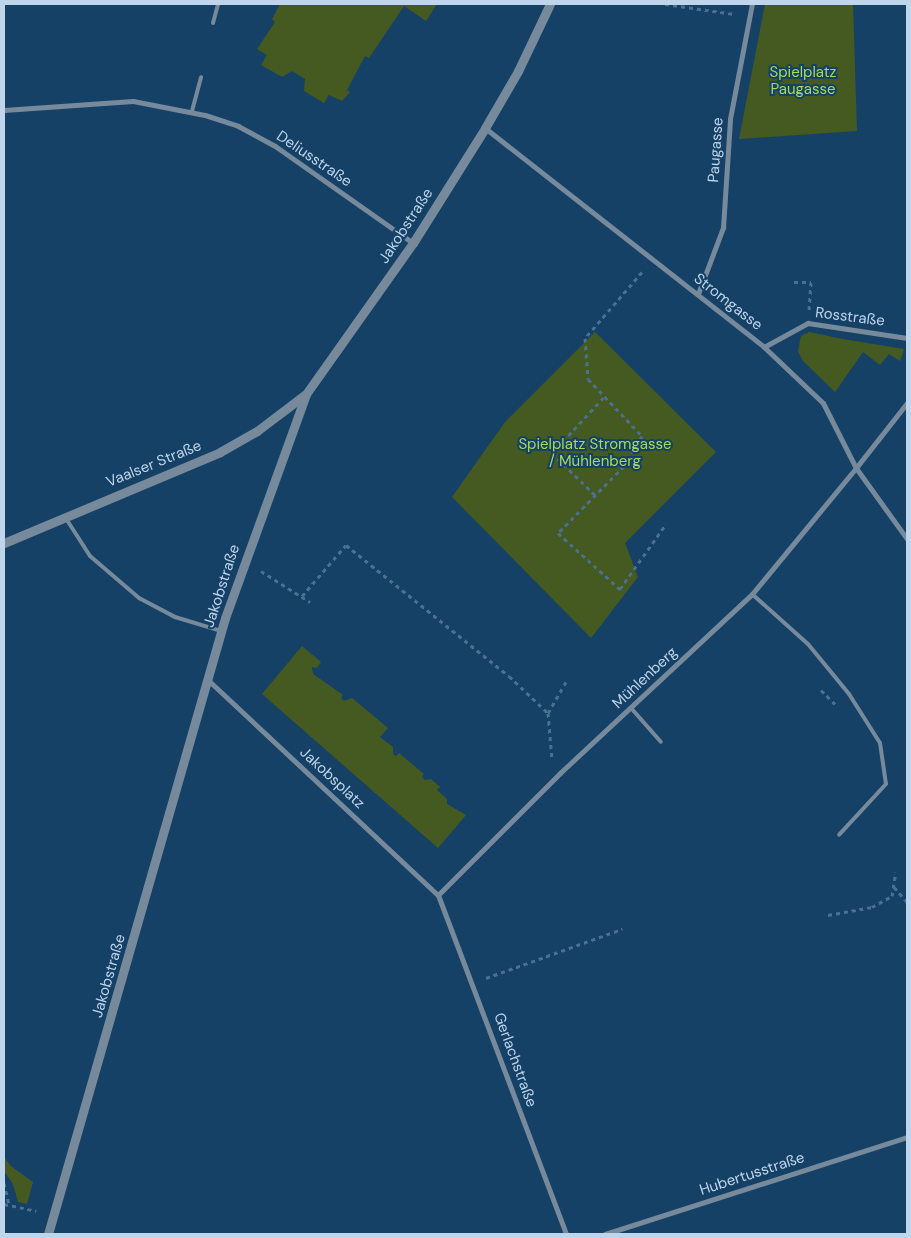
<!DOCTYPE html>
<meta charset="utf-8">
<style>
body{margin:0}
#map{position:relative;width:911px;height:1238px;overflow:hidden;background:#164166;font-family:"DM Sans",sans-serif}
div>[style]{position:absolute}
.green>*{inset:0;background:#445a21}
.path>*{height:3px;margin-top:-1.5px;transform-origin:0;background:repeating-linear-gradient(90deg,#4b7090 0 4px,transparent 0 8px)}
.service>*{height:4px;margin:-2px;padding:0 2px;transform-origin:2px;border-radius:2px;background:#778a9c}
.pedestrian>*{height:4.5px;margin:-2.25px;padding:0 2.25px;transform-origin:2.25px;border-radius:2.25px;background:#778a9c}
.minor>*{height:5px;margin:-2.5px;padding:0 2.5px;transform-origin:2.5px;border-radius:2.5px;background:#778a9c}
.tertiary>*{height:9px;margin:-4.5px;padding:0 4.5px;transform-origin:4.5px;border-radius:4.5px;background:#778a9c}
span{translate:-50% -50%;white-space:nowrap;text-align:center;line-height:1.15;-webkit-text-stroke:4px #164166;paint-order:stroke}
.park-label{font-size:15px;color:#a6d95a}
.street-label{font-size:15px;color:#bed5eb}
.frame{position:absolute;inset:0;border:5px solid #bed5eb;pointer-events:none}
</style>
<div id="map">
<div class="green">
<div style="clip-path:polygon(280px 4px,437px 4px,426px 21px,404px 6px,369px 58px,365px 56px,347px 90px,350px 92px,342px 101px,329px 95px,324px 103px,304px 91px,305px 79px,292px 71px,282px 77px,261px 65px,267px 55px,257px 49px,275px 22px,272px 19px)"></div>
<div style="clip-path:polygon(765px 4px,853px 4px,857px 131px,739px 139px)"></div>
<div style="clip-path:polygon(595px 332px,716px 452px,625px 543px,638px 577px,591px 638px,452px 497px,505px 422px)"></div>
<div style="clip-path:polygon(809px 332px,843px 339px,904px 349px,900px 361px,889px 354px,880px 365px,863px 352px,835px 392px,803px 361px,798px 351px,801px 336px)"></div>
<div style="clip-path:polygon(302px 646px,321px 662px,317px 668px,312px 667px,313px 674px,343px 695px,341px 698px,344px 701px,352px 698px,388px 728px,380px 737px,393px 747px,393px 754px,396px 756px,399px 753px,424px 774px,422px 777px,425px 780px,431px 779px,440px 787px,437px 790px,447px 799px,447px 804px,466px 815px,438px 848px,262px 694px)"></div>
<div style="clip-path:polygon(4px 1157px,11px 1166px,33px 1182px,27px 1204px,18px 1202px,13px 1184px,4px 1171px)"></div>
</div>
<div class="path">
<div style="left:665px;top:4px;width:70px;rotate:8.2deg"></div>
<div style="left:642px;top:272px;width:87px;rotate:130.8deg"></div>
<div style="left:585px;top:338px;width:41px;rotate:85.8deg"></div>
<div style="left:588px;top:379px;width:79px;rotate:46.5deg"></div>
<div style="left:642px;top:436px;width:35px;rotate:121deg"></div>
<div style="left:624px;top:466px;width:94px;rotate:134.6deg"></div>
<div style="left:558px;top:533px;width:84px;rotate:42.1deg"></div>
<div style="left:620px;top:589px;width:80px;rotate:-54.7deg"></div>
<div style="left:794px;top:282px;width:17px"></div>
<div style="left:811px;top:282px;width:28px;rotate:94deg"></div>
<div style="left:595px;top:495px;width:60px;rotate:-135.7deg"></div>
<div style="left:552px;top:453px;width:76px;rotate:-47.1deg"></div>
<div style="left:261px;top:571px;width:58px;rotate:32.3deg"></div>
<div style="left:302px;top:596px;width:67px;rotate:-49.2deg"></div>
<div style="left:346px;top:545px;width:209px;rotate:38.8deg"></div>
<div style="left:509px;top:676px;width:54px;rotate:43.5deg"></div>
<div style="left:548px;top:713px;width:47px;rotate:85.1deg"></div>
<div style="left:821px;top:690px;width:20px;rotate:45deg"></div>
<div style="left:548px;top:713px;width:36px;rotate:-60deg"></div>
<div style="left:894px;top:887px;width:20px;rotate:49deg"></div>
<div style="left:828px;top:915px;width:45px;rotate:-10.3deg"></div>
<div style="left:872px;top:907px;width:23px;rotate:-29deg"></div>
<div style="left:892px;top:896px;width:24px;rotate:-81deg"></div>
<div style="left:486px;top:978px;width:145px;rotate:-19.8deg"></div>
<div style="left:4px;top:1183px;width:23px;rotate:77deg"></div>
<div style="left:4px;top:1204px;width:33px;rotate:12deg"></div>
</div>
<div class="service">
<div style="left:213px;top:23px;width:20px;rotate:-75deg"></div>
<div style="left:192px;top:111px;width:35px;rotate:-75deg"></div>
<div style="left:65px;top:517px;width:46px;rotate:57.3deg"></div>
<div style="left:90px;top:556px;width:65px;rotate:40.6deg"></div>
<div style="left:139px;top:598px;width:41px;rotate:27.8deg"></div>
<div style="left:175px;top:617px;width:48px;rotate:16.9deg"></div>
<div style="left:752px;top:594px;width:75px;rotate:41.8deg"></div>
<div style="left:808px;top:644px;width:65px;rotate:50.6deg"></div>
<div style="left:849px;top:694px;width:58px;rotate:57.7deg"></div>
<div style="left:880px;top:743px;width:41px;rotate:81.7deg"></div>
<div style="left:886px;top:784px;width:69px;rotate:132.7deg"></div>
<div style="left:631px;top:708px;width:45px;rotate:48.6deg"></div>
</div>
<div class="pedestrian">
<div style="left:698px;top:294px;width:71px;rotate:-69.3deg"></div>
<div style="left:723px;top:228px;width:109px;rotate:-86.3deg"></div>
<div style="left:730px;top:119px;width:117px;rotate:-79.2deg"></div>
<div style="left:764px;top:347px;width:50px;rotate:-28.6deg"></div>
<div style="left:808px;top:323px;width:100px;rotate:8.6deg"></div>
<div style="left:856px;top:468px;width:83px;rotate:-51.9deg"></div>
</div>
<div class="minor">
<div style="left:4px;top:110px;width:129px;rotate:-4deg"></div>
<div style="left:133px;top:101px;width:73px;rotate:11deg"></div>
<div style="left:205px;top:115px;width:35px;rotate:18deg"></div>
<div style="left:238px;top:126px;width:42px;rotate:28.4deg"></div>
<div style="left:275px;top:146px;width:169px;rotate:35.1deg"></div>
<div style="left:485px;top:128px;width:355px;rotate:38.1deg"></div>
<div style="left:764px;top:347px;width:81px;rotate:43.5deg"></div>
<div style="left:823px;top:403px;width:73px;rotate:63.1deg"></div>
<div style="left:856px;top:468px;width:87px;rotate:54.3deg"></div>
<div style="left:208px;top:680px;width:315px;rotate:43.1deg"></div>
<div style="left:438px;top:895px;width:362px;rotate:69.3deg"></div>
<div style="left:438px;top:895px;width:173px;rotate:-45deg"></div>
<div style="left:560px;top:773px;width:262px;rotate:-43deg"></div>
<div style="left:752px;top:594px;width:163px;rotate:-50.5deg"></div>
<div style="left:605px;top:1234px;width:317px;rotate:-17.8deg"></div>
</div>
<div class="tertiary">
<div style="left:4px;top:543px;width:234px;rotate:-22.8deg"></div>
<div style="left:220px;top:452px;width:43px;rotate:-29.6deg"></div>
<div style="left:257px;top:431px;width:61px;rotate:-37.1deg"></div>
<div style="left:48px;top:1234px;width:641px;rotate:-73.97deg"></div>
<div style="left:225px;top:618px;width:238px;rotate:-70.1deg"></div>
<div style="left:306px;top:394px;width:185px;rotate:-54.7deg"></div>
<div style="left:413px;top:243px;width:136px;rotate:-57.9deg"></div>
<div style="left:485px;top:128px;width:66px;rotate:-59.9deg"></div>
<div style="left:518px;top:71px;width:74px;rotate:-64.5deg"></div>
</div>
<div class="park-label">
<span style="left:803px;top:81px">Spielplatz<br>Paugasse</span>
<span style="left:595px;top:453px">Spielplatz Stromgasse<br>/ Mühlenberg</span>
</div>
<div class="street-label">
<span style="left:716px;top:150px;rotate:-86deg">Paugasse</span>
<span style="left:314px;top:159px;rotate:34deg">Deliusstraße</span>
<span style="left:406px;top:226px;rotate:-57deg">Jakobstraße</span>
<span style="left:728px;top:302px;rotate:38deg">Stromgasse</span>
<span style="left:850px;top:317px;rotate:7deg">Rosstraße</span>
<span style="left:154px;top:464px;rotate:-22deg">Vaalser Straße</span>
<span style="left:222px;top:586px;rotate:-72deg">Jakobstraße</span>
<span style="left:645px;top:678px;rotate:-43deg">Mühlenberg</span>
<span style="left:332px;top:778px;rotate:43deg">Jakobsplatz</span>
<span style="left:109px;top:976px;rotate:-74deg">Jakobstraße</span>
<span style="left:515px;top:1060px;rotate:70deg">Gerlachstraße</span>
<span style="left:752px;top:1174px;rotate:-18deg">Hubertusstraße</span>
</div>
<div class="frame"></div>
</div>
